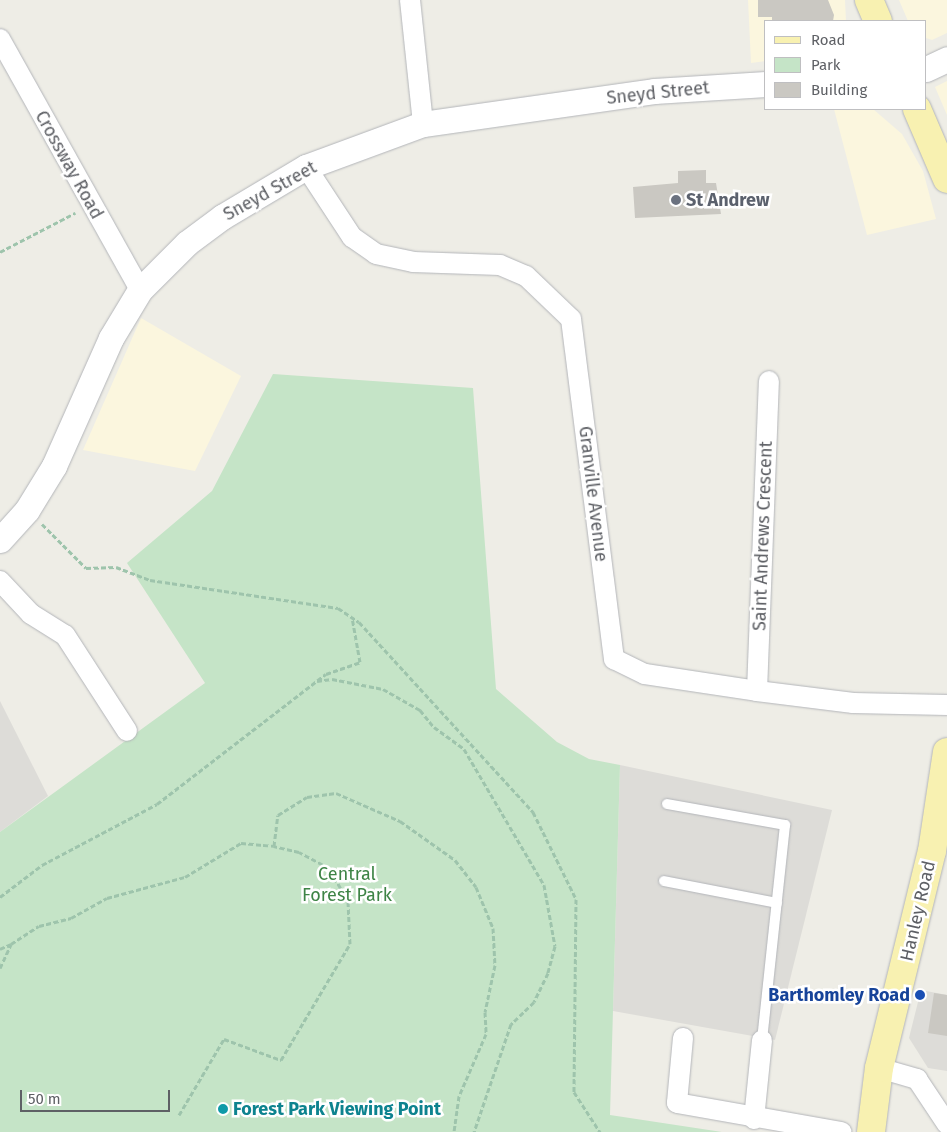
<!DOCTYPE html>
<style>
body{margin:0}
#map{position:relative;width:947px;height:1132px;overflow:hidden;background:#eeede6;font-family:"Fira Sans",sans-serif}
div>[style]{position:absolute}
.commercial>*{inset:0;background:#fbf6de}
.industrial>*{inset:0;background:#dddcd8}
.green>*{inset:0;background:#c5e4c7}
.building>*{inset:0;background:#cac8c2}
.path>*{height:3px;margin-top:-1.5px;transform-origin:0;background:repeating-linear-gradient(90deg,#9ec4ac 0 5px,transparent 0 7.5px)}
.roads{filter:drop-shadow(0 0 1px #b3b5b9) drop-shadow(0 0 1px #b3b5b9)}
.service>*{height:10px;margin:-5px;padding:0 5px;transform-origin:5px;border-radius:5px;background:#fff}
.minor>*{height:20px;margin:-10px;padding:0 10px;transform-origin:10px;border-radius:10px;background:#fff}
.tertiary>*{height:25px;margin:-12.5px;padding:0 12.5px;transform-origin:12.5px;border-radius:12.5px;background:#fff}
.primary>*{height:28px;margin:-14px;padding:0 14px;transform-origin:14px;border-radius:14px;background:#f8f1b1}
.dots>*{width:14px;height:14px;translate:-50% -50%;box-sizing:border-box;border:2px solid #fff;border-radius:50%}
span{translate:-50% -50%;white-space:nowrap;text-align:center;line-height:1.15;-webkit-text-stroke:5px #fff;paint-order:stroke}
.street-label{font-size:18px;color:#5e6065}
.worship-label{font-size:18px;color:#5b616d;font-weight:700}
.left{translate:0 -50%;text-align:left}
.park-label{font-size:18px;color:#3e8446}
.transit-label{font-size:18px;color:#164399;font-weight:700}
.right{translate:-100% -50%;text-align:right}
.culture-label{font-size:18px;color:#0d838f;font-weight:700}
.legend{position:absolute;left:764px;top:20px;width:162px;height:90px;box-sizing:border-box;background:#fff;border:1px solid #bfbfc1;margin:0;padding:6px 9px;list-style:none;font-size:15px;color:#5e6065}
.legend li{display:flex;align-items:center;gap:10px;height:25px}
.legend b{width:25px;border:1px solid #bfbfc1}
.scale{position:absolute;left:20px;top:1090px;width:150px;height:22px;box-sizing:border-box;border:2px solid #5e6065;border-top:0;padding-left:6px;font-size:15px;line-height:18px;white-space:nowrap;color:#5e6065;-webkit-text-stroke:4px #fff;paint-order:stroke}
</style>
<div id="map">
<div class="commercial">
<div style="clip-path:polygon(748px 0,845px 0,846px 21px,766px 21px,766px 61px,751px 63px)"></div>
<div style="clip-path:polygon(899px 0,947px 0,947px 33px,932px 40px,926px 38px,926px 21px,908px 21px)"></div>
<div style="clip-path:polygon(947px 81px,947px 115px,935px 87px)"></div>
<div style="clip-path:polygon(834px 109px,873px 109px,902px 134px,923px 171px,936px 219px,867px 235px)"></div>
<div style="clip-path:polygon(141px 318px,241px 376px,195px 471px,83px 450px)"></div>
</div>
<div class="industrial">
<div style="clip-path:polygon(0 701px,48px 796px,0 832px)"></div>
<div style="clip-path:polygon(620px 765px,832px 810px,775px 1040px,613px 1011px)"></div>
<div style="clip-path:polygon(921px 990px,947px 995px,947px 1071px,928px 1068px,909px 1038px)"></div>
</div>
<div class="green">
<div style="clip-path:polygon(273px 374px,473px 388px,496px 689px,557px 742px,589px 759px,620px 765px,610px 1115px,722px 1132px,0 1132px,0 832px,205px 683px,127px 563px,212px 491px)"></div>
</div>
<div class="building">
<div style="clip-path:polygon(758px 0,828px 0,834px 15px,833px 21px,772px 21px,772px 17px,758px 17px)"></div>
<div style="clip-path:polygon(706px 170px,706px 183px,716px 183px,721px 214px,635px 218px,633px 187px,678px 183px,678px 171px)"></div>
<div style="clip-path:polygon(934px 993px,947px 995px,947px 1036px,928px 1033px)"></div>
</div>
<div class="path">
<div style="left:0;top:252px;width:85px;rotate:-27.5deg"></div>
<div style="left:42px;top:524px;width:62px;rotate:45deg"></div>
<div style="left:86px;top:568px;width:30px;rotate:-2deg"></div>
<div style="left:116px;top:567px;width:36px;rotate:21deg"></div>
<div style="left:150px;top:580px;width:190px;rotate:8.5deg"></div>
<div style="left:338px;top:608px;width:25px;rotate:34deg"></div>
<div style="left:359px;top:622px;width:258px;rotate:47.5deg"></div>
<div style="left:533px;top:812px;width:97px;rotate:63.7deg"></div>
<div style="left:576px;top:899px;width:193px;rotate:90.6deg"></div>
<div style="left:574px;top:1092px;width:48px;rotate:57deg"></div>
<div style="left:317px;top:681px;width:15px;rotate:-8deg"></div>
<div style="left:332px;top:679px;width:52px;rotate:11.1deg"></div>
<div style="left:383px;top:689px;width:43px;rotate:29.6deg"></div>
<div style="left:420px;top:710px;width:22px;rotate:51deg"></div>
<div style="left:434px;top:727px;width:37px;rotate:36deg"></div>
<div style="left:464px;top:749px;width:158px;rotate:59.5deg"></div>
<div style="left:544px;top:885px;width:62px;rotate:79.8deg"></div>
<div style="left:555px;top:946px;width:28px;rotate:105deg"></div>
<div style="left:548px;top:973px;width:32px;rotate:116deg"></div>
<div style="left:534px;top:1002px;width:32px;rotate:136deg"></div>
<div style="left:511px;top:1024px;width:114px;rotate:108.9deg"></div>
<div style="left:0;top:897px;width:53px;rotate:-37.3deg"></div>
<div style="left:42px;top:865px;width:130px;rotate:-27.9deg"></div>
<div style="left:157px;top:804px;width:213px;rotate:-37.6deg"></div>
<div style="left:326px;top:674px;width:36px;rotate:-19deg"></div>
<div style="left:360px;top:662px;width:46px;rotate:-100.1deg"></div>
<div style="left:0;top:949px;width:12px;rotate:-24deg"></div>
<div style="left:0;top:968px;width:26px;rotate:-65deg"></div>
<div style="left:11px;top:944px;width:33px;rotate:-33deg"></div>
<div style="left:39px;top:926px;width:33px;rotate:-14deg"></div>
<div style="left:71px;top:918px;width:41px;rotate:-29.1deg"></div>
<div style="left:107px;top:898px;width:81px;rotate:-15.1deg"></div>
<div style="left:185px;top:877px;width:66px;rotate:-31.3deg"></div>
<div style="left:241px;top:843px;width:33px;rotate:5deg"></div>
<div style="left:179px;top:1115px;width:88px;rotate:-59.4deg"></div>
<div style="left:224px;top:1039px;width:61px;rotate:20.2deg"></div>
<div style="left:281px;top:1060px;width:135px;rotate:-59.3deg"></div>
<div style="left:350px;top:944px;width:43px;rotate:-92.7deg"></div>
<div style="left:348px;top:901px;width:38px;rotate:-120deg"></div>
<div style="left:329px;top:868px;width:34px;rotate:-152deg"></div>
<div style="left:299px;top:852px;width:26px;rotate:-167deg"></div>
<div style="left:274px;top:846px;width:31px;rotate:-83deg"></div>
<div style="left:278px;top:815px;width:34px;rotate:-32deg"></div>
<div style="left:307px;top:797px;width:29px;rotate:-8deg"></div>
<div style="left:336px;top:793px;width:70px;rotate:23.6deg"></div>
<div style="left:400px;top:821px;width:67px;rotate:35.3deg"></div>
<div style="left:455px;top:860px;width:34px;rotate:52deg"></div>
<div style="left:476px;top:887px;width:44px;rotate:67.5deg"></div>
<div style="left:493px;top:928px;width:37px;rotate:87deg"></div>
<div style="left:495px;top:965px;width:48px;rotate:102deg"></div>
<div style="left:485px;top:1012px;width:22px;rotate:87deg"></div>
<div style="left:486px;top:1034px;width:68px;rotate:113.5deg"></div>
<div style="left:459px;top:1096px;width:36px;rotate:98deg"></div>
</div>
<div class="roads">
<div class="service">
<div style="left:667px;top:804px;width:120px;rotate:10.1deg"></div>
<div style="left:785px;top:825px;width:216px;rotate:96.1deg"></div>
<div style="left:664px;top:881px;width:115px;rotate:11deg"></div>
</div>
<div class="minor">
<div style="left:410px;top:0;width:125px;rotate:84deg"></div>
<div style="left:0;top:39px;width:287px;rotate:60.8deg"></div>
<div style="left:306px;top:167px;width:84px;rotate:56.7deg"></div>
<div style="left:352px;top:237px;width:29px;rotate:35deg"></div>
<div style="left:376px;top:254px;width:38px;rotate:12deg"></div>
<div style="left:413px;top:262px;width:87px;rotate:2deg"></div>
<div style="left:500px;top:265px;width:28px;rotate:23deg"></div>
<div style="left:526px;top:276px;width:62px;rotate:43.7deg"></div>
<div style="left:571px;top:319px;width:343px;rotate:82.8deg"></div>
<div style="left:614px;top:659px;width:34px;rotate:26deg"></div>
<div style="left:645px;top:674px;width:113px;rotate:8.6deg"></div>
<div style="left:757px;top:691px;width:97px;rotate:7.1deg"></div>
<div style="left:853px;top:703px;width:94px;rotate:1.2deg"></div>
<div style="left:0;top:581px;width:45px;rotate:46.8deg"></div>
<div style="left:31px;top:614px;width:40px;rotate:32deg"></div>
<div style="left:65px;top:635px;width:114px;rotate:57.1deg"></div>
<div style="left:757px;top:691px;width:310px;rotate:-87.8deg"></div>
<div style="left:683px;top:1038px;width:65px;rotate:95.3deg"></div>
<div style="left:677px;top:1103px;width:167px;rotate:10deg"></div>
<div style="left:879px;top:1068px;width:40px;rotate:16deg"></div>
<div style="left:917px;top:1079px;width:54px;rotate:56.3deg"></div>
<div style="left:754px;top:1119px;width:79px;rotate:-84.2deg"></div>
</div>
<div class="tertiary">
<div style="left:926px;top:69px;width:23px;rotate:-25deg"></div>
<div style="left:0;top:540px;width:40px;rotate:-48deg"></div>
<div style="left:27px;top:510px;width:52px;rotate:-58.5deg"></div>
<div style="left:54px;top:466px;width:140px;rotate:-66deg"></div>
<div style="left:111px;top:338px;width:56px;rotate:-58.9deg"></div>
<div style="left:140px;top:290px;width:66px;rotate:-45deg"></div>
<div style="left:187px;top:243px;width:44px;rotate:-36.6deg"></div>
<div style="left:222px;top:217px;width:98px;rotate:-30.8deg"></div>
<div style="left:306px;top:167px;width:125px;rotate:-20.2deg"></div>
<div style="left:423px;top:124px;width:233px;rotate:-8.1deg"></div>
<div style="left:654px;top:91px;width:112px;rotate:-3.6deg"></div>
</div>
<div class="primary">
<div style="left:869px;top:0;width:23px;rotate:67deg"></div>
<div style="left:917px;top:109px;width:76px;rotate:66.8deg"></div>
<div style="left:871px;top:1132px;width:64px;rotate:-82.9deg"></div>
<div style="left:879px;top:1068px;width:223px;rotate:-76.3deg"></div>
<div style="left:932px;top:851px;width:100px;rotate:-81.4deg"></div>
</div>
</div>
<div class="dots">
<div style="left:676px;top:200px;background:#6b7280"></div>
<div style="left:920px;top:995px;background:#1a4fb4"></div>
<div style="left:223px;top:1109px;background:#0f9aa8"></div>
</div>
<div class="street-label">
<span style="left:658px;top:93px;rotate:-6deg">Sneyd Street</span>
<span style="left:69px;top:165px;rotate:61deg">Crossway Road</span>
<span style="left:270px;top:191px;rotate:-29deg">Sneyd Street</span>
<span style="left:593px;top:494px;rotate:83deg">Granville Avenue</span>
<span style="left:763px;top:536px;rotate:-88deg">Saint Andrews Crescent</span>
<span style="left:918px;top:911px;rotate:-77deg">Hanley Road</span>
</div>
<div class="worship-label">
<span class="left" style="left:686px;top:200px">St Andrew</span>
</div>
<div class="park-label">
<span style="left:347px;top:885px">Central<br>Forest Park</span>
</div>
<div class="transit-label">
<span class="right" style="left:910px;top:995px">Barthomley Road</span>
</div>
<div class="culture-label">
<span class="left" style="left:233px;top:1109px">Forest Park Viewing Point</span>
</div>
<ul class="legend">
<li><b style="height:6px;background:#f8f1b1"></b>Road</li>
<li><b style="height:14px;background:#c5e4c7"></b>Park</li>
<li><b style="height:14px;background:#cac8c2"></b>Building</li>
</ul>
<div class="scale">50 m</div>
</div>
